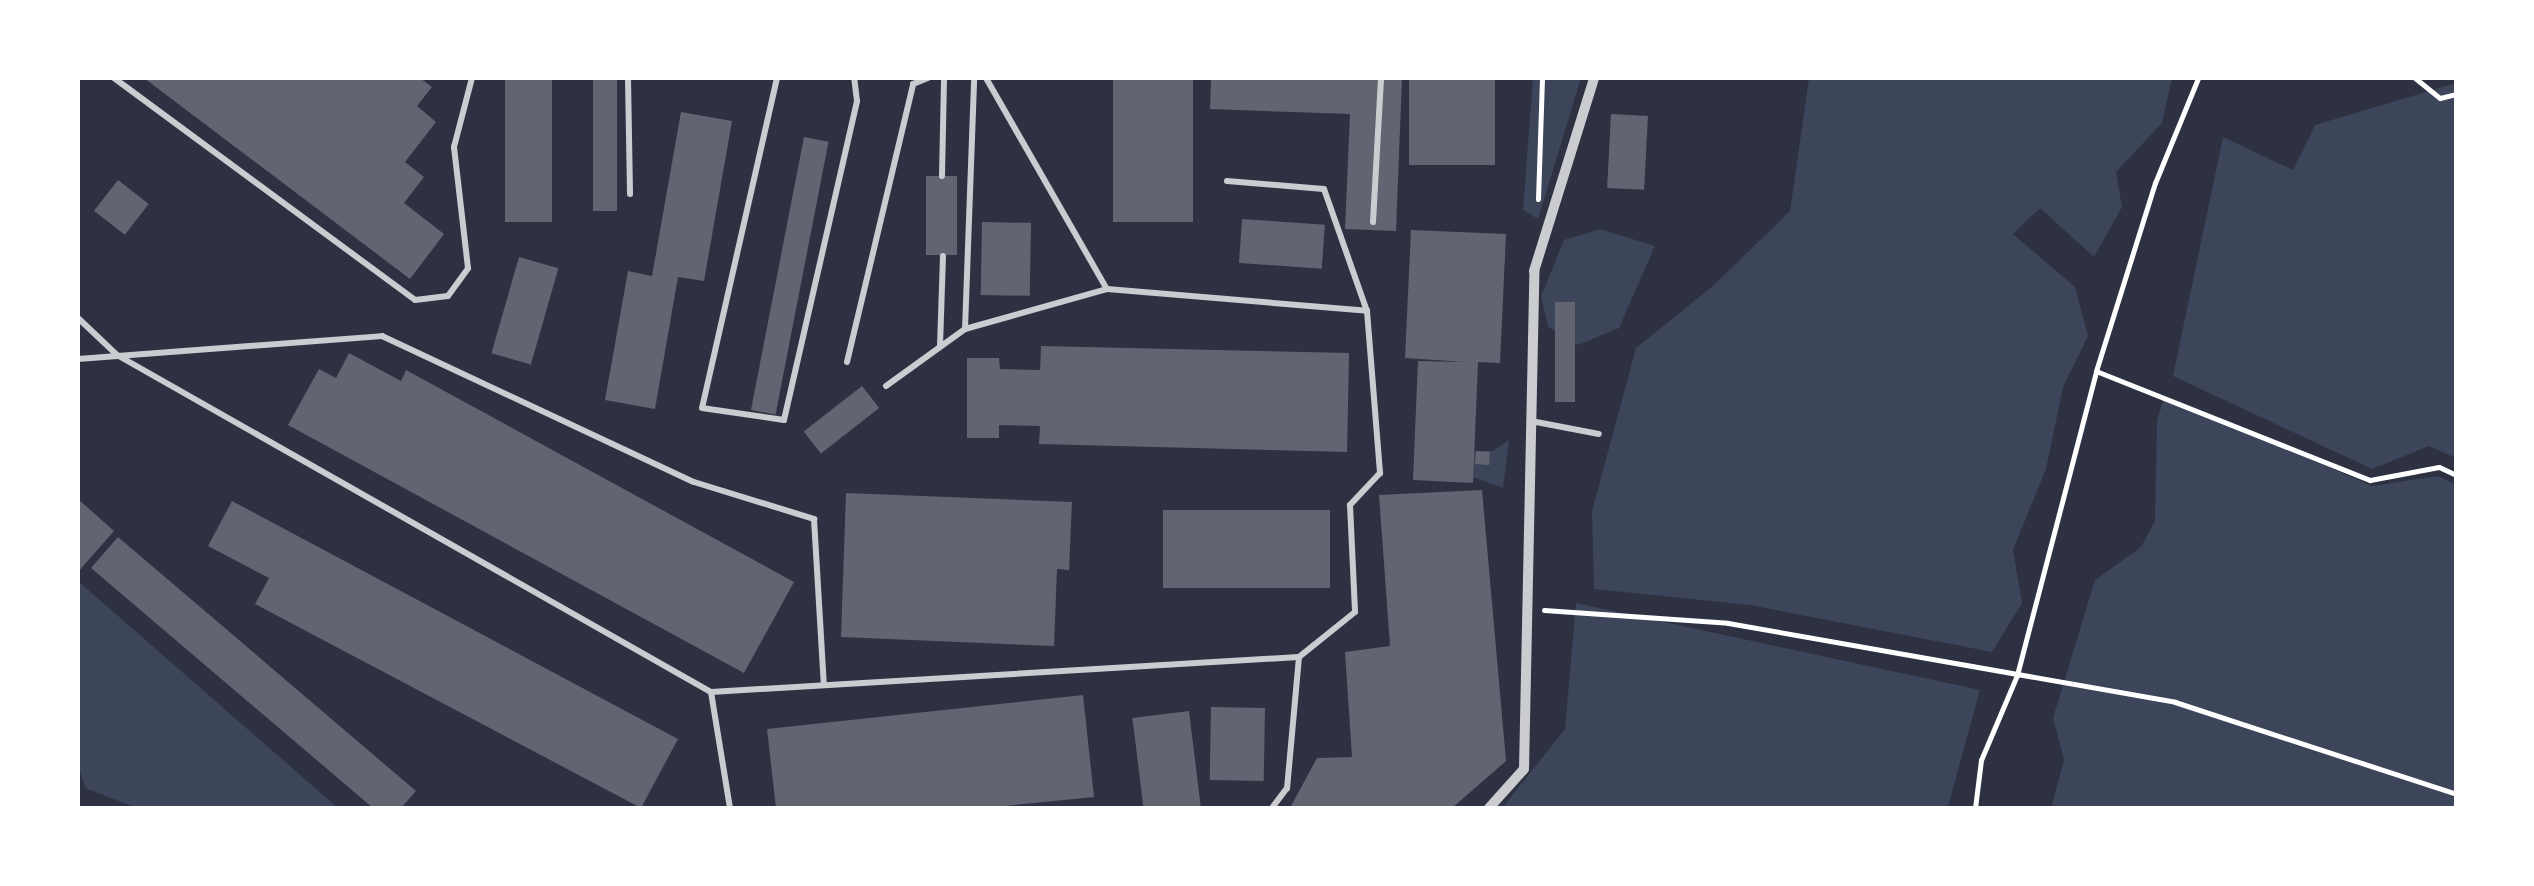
<!DOCTYPE html>
<style>
body{margin:0}
#map{position:relative;width:2534px;height:886px;overflow:hidden;background:#2d3142;font-family:"Golos Text",sans-serif}
div>[style]{position:absolute}
.green>*{inset:0;background:#3c4559}
.building>*{inset:0;background:#626471;transform-origin:0 0}
.path>*{height:5px;margin:-2.5px;padding:0 2.5px;transform-origin:2.5px;border-radius:2.5px;background:#fff}
.service>*{height:6px;margin:-3px;padding:0 3px;transform-origin:3px;border-radius:3px;background:#caccd0}
.minor>*{height:10px;margin:-5px;padding:0 5px;transform-origin:5px;border-radius:5px;background:#caccd0}
span{translate:-50% -50%;white-space:nowrap;text-align:center;line-height:1.15;-webkit-text-stroke:8px #fff;paint-order:stroke}
.frame{position:absolute;inset:0;border:80px solid #fff;pointer-events:none}
</style>
<div id="map">
<div class="green">
<div style="clip-path:polygon(1533px 78px,1581px 78px,1538px 219px,1523px 210px)"></div>
<div style="clip-path:polygon(1809px 78px,2172px 78px,2162px 123px,2116px 172px,2122px 207px,2094px 257px,2040px 208px,2013px 234px,2075px 287px,2088px 336px,2063px 387px,2046px 469px,2013px 550px,2022px 603px,1992px 652px,1750px 605px,1594px 589px,1592px 511px,1636px 348px,1714px 285px,1790px 211px)"></div>
<div style="clip-path:polygon(2456px 83px,2456px 458px,2429px 446px,2372px 469px,2173px 376px,2223px 137px,2293px 170px,2315px 125px)"></div>
<div style="clip-path:polygon(1600px 229px,1655px 246px,1619px 328px,1578px 345px,1548px 327px,1541px 296px,1564px 240px)"></div>
<div style="clip-path:polygon(2165px 396px,2372px 486px,2438px 476px,2456px 485px,2456px 808px,2051px 808px,2064px 760px,2053px 718px,2095px 580px,2141px 547px,2155px 521px,2157px 420px)"></div>
<div style="clip-path:polygon(1509px 440px,1503px 488px,1465px 474px,1464px 451px,1493px 451px)"></div>
<div style="clip-path:polygon(78px 581px,338px 808px,137px 808px,85px 788px,78px 763px)"></div>
<div style="clip-path:polygon(1576px 603px,1980px 690px,1949px 803px,1945px 808px,1502px 808px,1565px 729px)"></div>
</div>
<div class="building">
<div style="clip-path:polygon(144px 78px,420px 78px,432px 87px,417px 106px,436px 122px,405px 162px,424px 177px,404px 203px,444px 234px,410px 279px)"></div>
<div style="left:505px;top:78px;width:47px;height:144px"></div>
<div style="left:593px;top:78px;width:24px;height:133px"></div>
<div style="left:1113px;top:78px;width:80px;height:144px"></div>
<div style="clip-path:polygon(1211px 78px,1402px 78px,1396px 231px,1345px 229px,1350px 114px,1210px 109px)"></div>
<div style="left:1409px;top:78px;width:86px;height:87px"></div>
<div style="clip-path:polygon(681px 112px,732px 121px,704px 281px,678px 277px,655px 409px,605px 400px,628px 271px,652px 276px)"></div>
<div style="left:1611px;top:114px;width:37px;height:74px;rotate:3deg"></div>
<div style="left:804px;top:137px;width:25px;height:278px;rotate:11deg"></div>
<div style="left:926px;top:176px;width:31px;height:79px"></div>
<div style="left:118px;top:180px;width:39px;height:39px;rotate:38deg"></div>
<div style="left:1242px;top:219px;width:83px;height:44px;rotate:4deg"></div>
<div style="left:982px;top:222px;width:49px;height:73px;rotate:1deg"></div>
<div style="clip-path:polygon(1411px 230px,1506px 234px,1500px 363px,1478px 362px,1473px 483px,1413px 480px,1418px 361px,1465px 362px,1405px 358px)"></div>
<div style="left:519px;top:257px;width:41px;height:100px;rotate:16deg"></div>
<div style="left:1555px;top:302px;width:20px;height:100px"></div>
<div style="clip-path:polygon(1041px 346px,1349px 353px,1347px 452px,1039px 444px,1040px 426px,999px 425px,999px 438px,967px 438px,967px 358px,999px 358px,1000px 369px,1040px 370px)"></div>
<div style="clip-path:polygon(349px 353px,401px 381px,406px 370px,794px 582px,744px 673px,288px 425px,319px 369px,336px 378px)"></div>
<div style="left:862px;top:386px;width:28px;height:74px;rotate:52deg"></div>
<div style="left:1476px;top:451px;width:14px;height:13px;rotate:4deg"></div>
<div style="clip-path:polygon(1482px 490px,1506px 761px,1452px 808px,1290px 808px,1317px 758px,1352px 757px,1345px 652px,1390px 646px,1379px 495px)"></div>
<div style="clip-path:polygon(846px 493px,1072px 502px,1069px 570px,1057px 569px,1054px 646px,841px 637px)"></div>
<div style="clip-path:polygon(78px 499px,114px 531px,78px 572px)"></div>
<div style="clip-path:polygon(232px 501px,678px 739px,641px 808px,255px 604px,269px 578px,208px 546px)"></div>
<div style="left:1330px;top:510px;width:78px;height:167px;rotate:90deg"></div>
<div style="clip-path:polygon(118px 537px,416px 791px,401px 808px,373px 808px,91px 568px)"></div>
<div style="clip-path:polygon(1083px 695px,1094px 797px,985px 808px,776px 808px,767px 729px)"></div>
<div style="left:1211px;top:707px;width:54px;height:73px;rotate:1deg"></div>
<div style="left:1189px;top:711px;width:98px;height:57px;rotate:83deg"></div>
</div>
<div class="path">
<div style="left:2415px;top:78px;width:32px;rotate:39deg"></div>
<div style="left:2440px;top:98px;width:16px;rotate:-14deg"></div>
<div style="left:1538px;top:199px;width:121px;rotate:-88.1deg"></div>
<div style="left:2096px;top:371px;width:295px;rotate:21.7deg"></div>
<div style="left:2370px;top:480px;width:70px;rotate:-10.7deg"></div>
<div style="left:2439px;top:467px;width:19px;rotate:25deg"></div>
<div style="left:1544px;top:610px;width:184px;rotate:4deg"></div>
<div style="left:1728px;top:623px;width:454px;rotate:10deg"></div>
<div style="left:2175px;top:702px;width:296px;rotate:18.1deg"></div>
<div style="left:1975px;top:808px;width:48px;rotate:-82.9deg"></div>
<div style="left:1981px;top:760px;width:92px;rotate:-67deg"></div>
<div style="left:2017px;top:675px;width:314px;rotate:-75.4deg"></div>
<div style="left:2096px;top:371px;width:197px;rotate:-72.6deg"></div>
<div style="left:2155px;top:183px;width:113px;rotate:-67.7deg"></div>
</div>
<div class="service">
<div style="left:114px;top:78px;width:374px;rotate:36.4deg"></div>
<div style="left:415px;top:300px;width:33px;rotate:-7deg"></div>
<div style="left:448px;top:296px;width:34px;rotate:-54deg"></div>
<div style="left:468px;top:268px;width:122px;rotate:-96.6deg"></div>
<div style="left:454px;top:147px;width:71px;rotate:-75.4deg"></div>
<div style="left:628px;top:78px;width:116px;rotate:89deg"></div>
<div style="left:777px;top:78px;width:338px;rotate:102.8deg"></div>
<div style="left:702px;top:408px;width:83px;rotate:8.3deg"></div>
<div style="left:784px;top:420px;width:327px;rotate:-77.1deg"></div>
<div style="left:857px;top:101px;width:23px;rotate:-97deg"></div>
<div style="left:986px;top:78px;width:243px;rotate:60.2deg"></div>
<div style="left:942px;top:176px;width:98px;rotate:-88.8deg"></div>
<div style="left:1227px;top:181px;width:97px;rotate:4.7deg"></div>
<div style="left:1324px;top:189px;width:129px;rotate:70.6deg"></div>
<div style="left:1373px;top:222px;width:144px;rotate:-86.8deg"></div>
<div style="left:78px;top:318px;width:54px;rotate:43.5deg"></div>
<div style="left:117px;top:355px;width:683px;rotate:29.57deg"></div>
<div style="left:711px;top:692px;width:589px;rotate:-3.41deg"></div>
<div style="left:965px;top:329px;width:251px;rotate:-87.9deg"></div>
<div style="left:940px;top:346px;width:90px;rotate:-88.1deg"></div>
<div style="left:78px;top:359px;width:305px;rotate:-4.3deg"></div>
<div style="left:382px;top:336px;width:344px;rotate:25.1deg"></div>
<div style="left:694px;top:482px;width:126px;rotate:17.1deg"></div>
<div style="left:814px;top:519px;width:166px;rotate:86.6deg"></div>
<div style="left:847px;top:362px;width:286px;rotate:-76.6deg"></div>
<div style="left:913px;top:84px;width:16px;rotate:-22deg"></div>
<div style="left:886px;top:386px;width:97px;rotate:-35.8deg"></div>
<div style="left:965px;top:329px;width:148px;rotate:-15.7deg"></div>
<div style="left:1107px;top:289px;width:261px;rotate:4.8deg"></div>
<div style="left:1367px;top:311px;width:163px;rotate:85.4deg"></div>
<div style="left:1380px;top:473px;width:44px;rotate:133.2deg"></div>
<div style="left:1350px;top:505px;width:107px;rotate:87.3deg"></div>
<div style="left:1355px;top:612px;width:72px;rotate:141.2deg"></div>
<div style="left:1299px;top:657px;width:132px;rotate:95.2deg"></div>
<div style="left:1287px;top:788px;width:25px;rotate:127deg"></div>
<div style="left:1531px;top:421px;width:69px;rotate:10.8deg"></div>
<div style="left:711px;top:692px;width:118px;rotate:80.7deg"></div>
</div>
<div class="minor">
<div style="left:1489px;top:808px;width:52px;rotate:-48.1deg"></div>
<div style="left:1524px;top:769px;width:498px;rotate:-88.8deg"></div>
<div style="left:1534px;top:271px;width:202px;rotate:-72.7deg"></div>
</div>
<div class="frame"></div>
</div>
